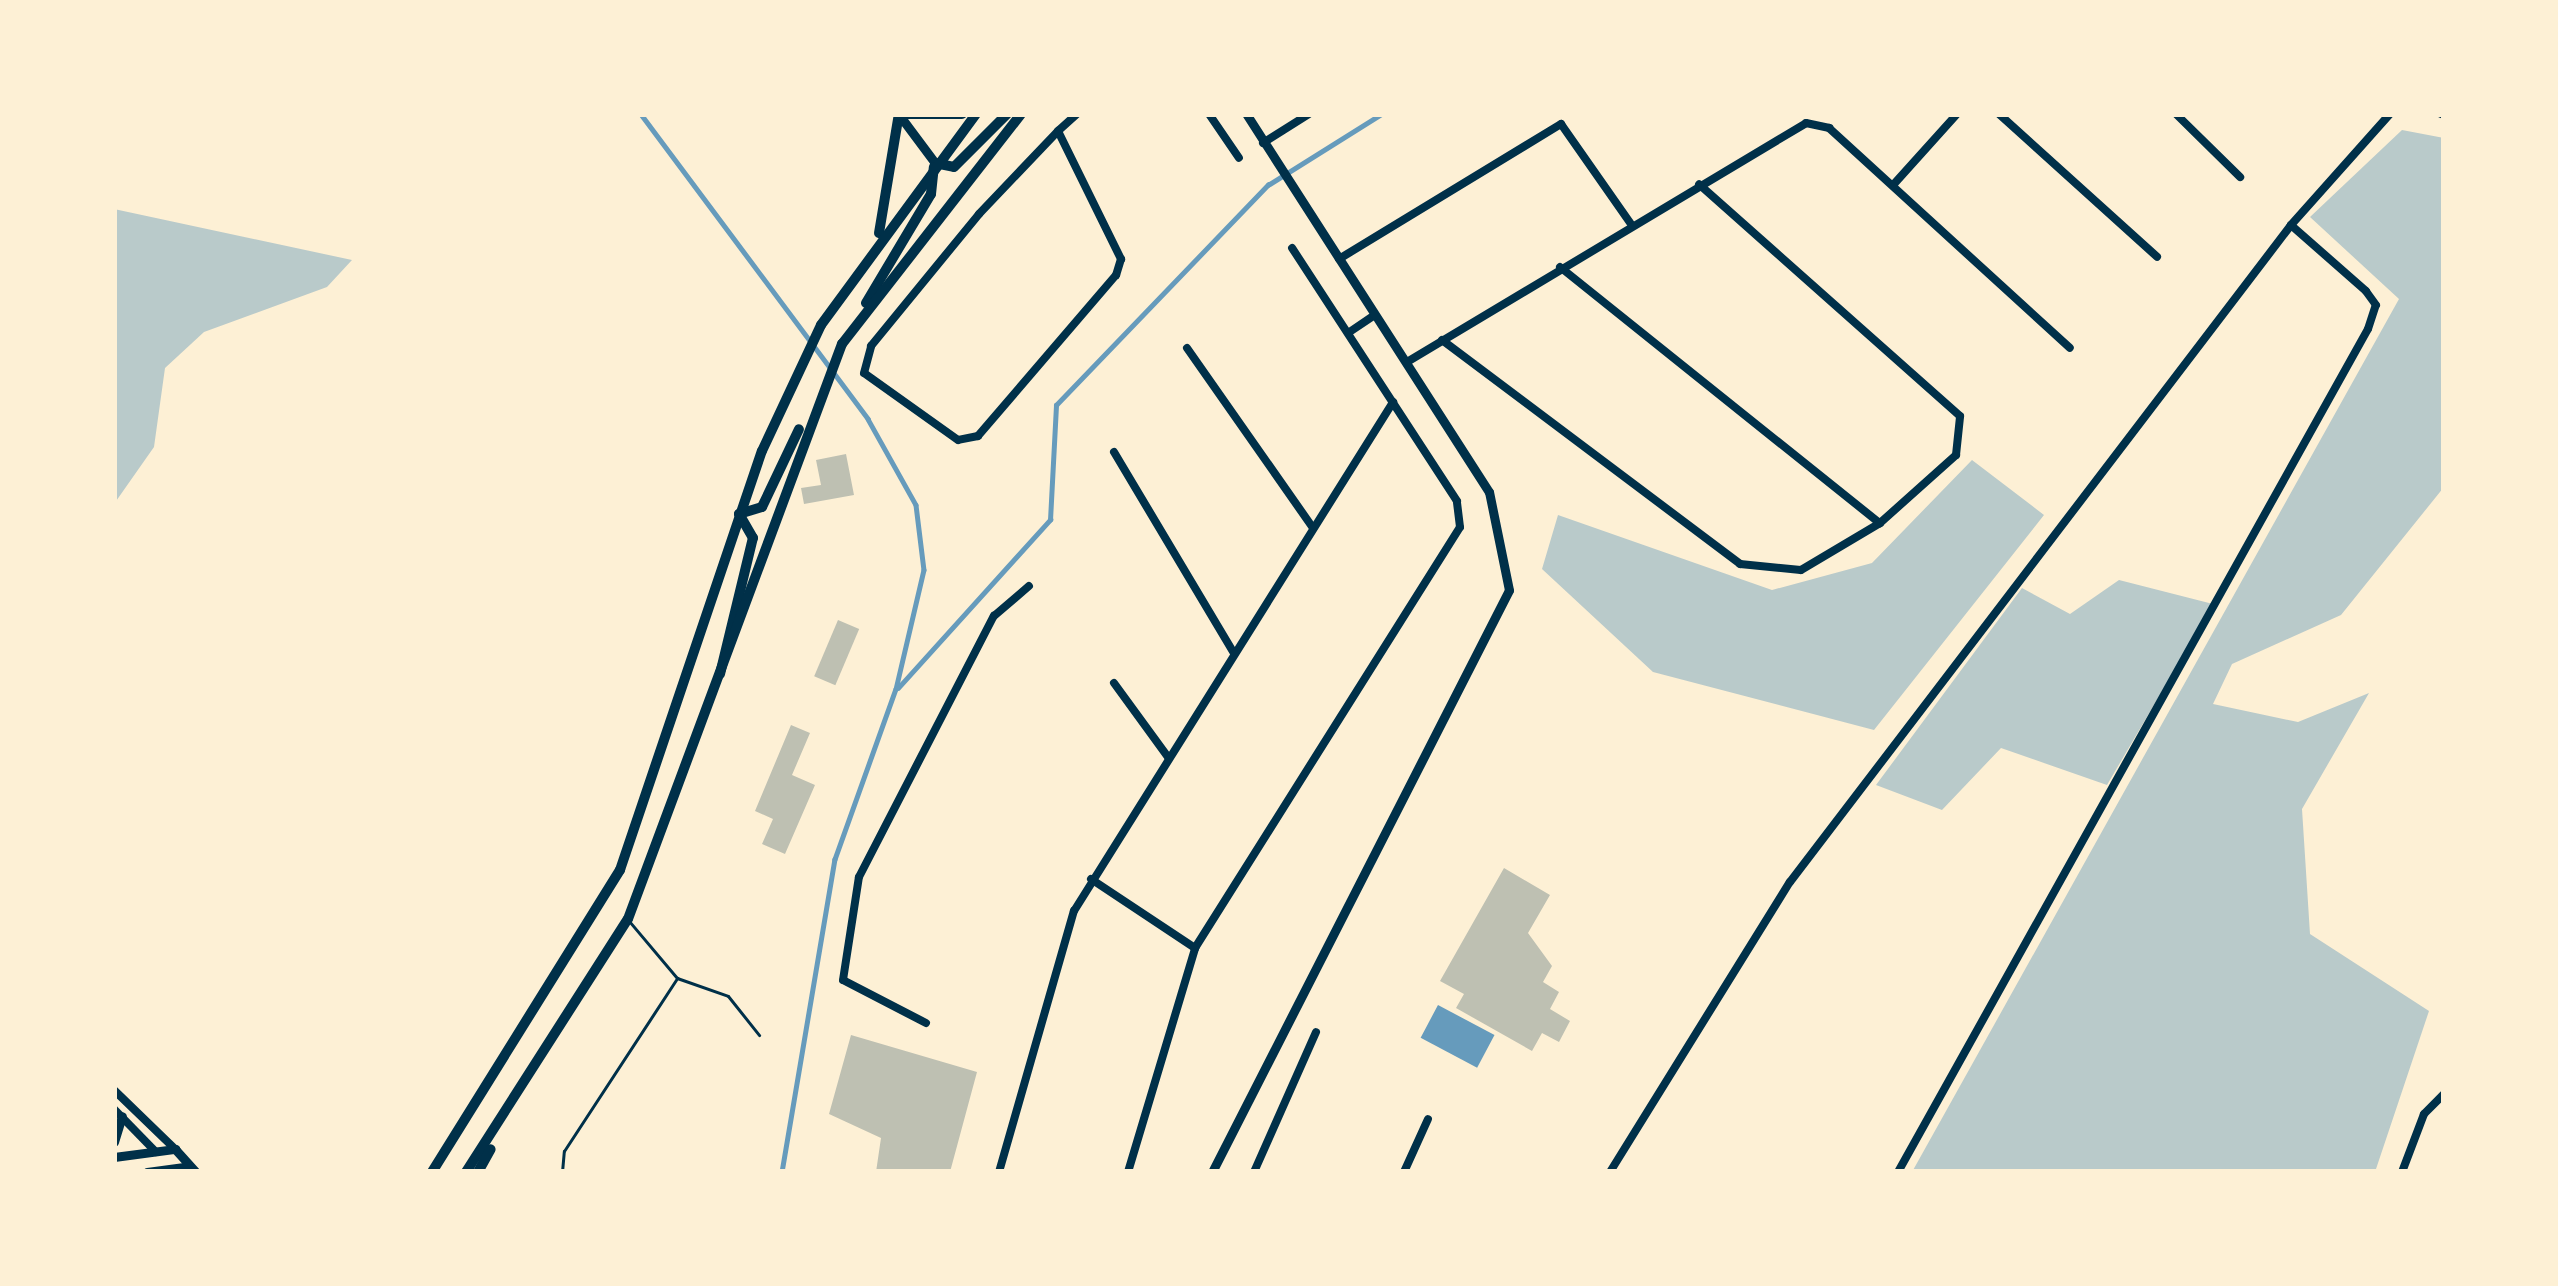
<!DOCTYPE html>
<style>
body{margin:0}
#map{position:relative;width:2558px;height:1286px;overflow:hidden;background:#fdf0d5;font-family:Manrope,sans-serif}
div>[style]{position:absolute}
.green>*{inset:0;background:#b9caca}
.water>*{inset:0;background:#669bbc;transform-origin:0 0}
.stream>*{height:4.5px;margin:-2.25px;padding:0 2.25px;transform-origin:2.25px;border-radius:2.25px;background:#669bbc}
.building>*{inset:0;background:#bec0b2;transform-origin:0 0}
.service>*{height:3px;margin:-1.5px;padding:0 1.5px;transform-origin:1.5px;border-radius:1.5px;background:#003049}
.minor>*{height:8px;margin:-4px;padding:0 4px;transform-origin:4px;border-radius:4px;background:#003049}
.tertiary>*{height:9px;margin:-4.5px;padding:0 4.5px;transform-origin:4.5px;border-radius:4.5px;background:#003049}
.secondary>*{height:9px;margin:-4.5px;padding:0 4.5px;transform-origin:4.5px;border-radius:4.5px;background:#003049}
.primary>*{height:10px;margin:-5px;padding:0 5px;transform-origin:5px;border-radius:5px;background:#003049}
span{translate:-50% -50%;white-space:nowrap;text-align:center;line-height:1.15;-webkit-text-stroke:9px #fdf0d5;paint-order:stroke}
.frame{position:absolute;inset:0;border:117px solid #fdf0d5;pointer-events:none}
</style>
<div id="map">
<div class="green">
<div style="clip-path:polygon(2402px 130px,2444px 138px,2444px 487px,2341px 615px,2232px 664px,2213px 704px,2298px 722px,2369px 693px,2302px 809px,2310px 934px,2429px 1011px,2375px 1172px,1912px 1172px,2399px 299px,2310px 217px)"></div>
<div style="clip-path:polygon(114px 209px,352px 260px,327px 287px,204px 332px,165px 368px,154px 447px,114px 504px)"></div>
<div style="clip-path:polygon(1972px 460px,2044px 515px,1874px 730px,1653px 672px,1542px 569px,1558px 515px,1772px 590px,1872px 563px)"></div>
<div style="clip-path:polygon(2119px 580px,2213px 604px,2107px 785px,2001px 748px,1942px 810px,1876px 785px,2022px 588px,2070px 614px)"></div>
</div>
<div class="water">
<div style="left:1438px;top:1005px;width:64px;height:37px;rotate:28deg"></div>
</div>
<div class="stream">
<div style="left:641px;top:114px;width:380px;rotate:53.3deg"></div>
<div style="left:868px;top:419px;width:98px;rotate:60.8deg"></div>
<div style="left:916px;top:505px;width:65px;rotate:83deg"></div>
<div style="left:924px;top:570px;width:122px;rotate:103.2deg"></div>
<div style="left:896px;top:689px;width:181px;rotate:109.7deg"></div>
<div style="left:835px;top:859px;width:317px;rotate:99.6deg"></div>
<div style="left:898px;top:688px;width:227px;rotate:-47.9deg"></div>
<div style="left:1050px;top:520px;width:115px;rotate:-87deg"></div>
<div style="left:1056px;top:405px;width:306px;rotate:-46.1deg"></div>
<div style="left:1268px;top:185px;width:133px;rotate:-32.1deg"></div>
</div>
<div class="building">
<div style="clip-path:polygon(846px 454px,854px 495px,804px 504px,801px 488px,821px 485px,816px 460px)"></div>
<div style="left:838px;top:620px;width:23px;height:61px;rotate:23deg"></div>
<div style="clip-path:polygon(791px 725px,810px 733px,792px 775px,815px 785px,785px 854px,762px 844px,773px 819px,755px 811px)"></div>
<div style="clip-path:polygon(1504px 868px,1550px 895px,1528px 933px,1552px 966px,1543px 982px,1559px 992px,1550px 1009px,1570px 1021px,1559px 1042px,1542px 1033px,1532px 1051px,1456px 1008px,1464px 994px,1440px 981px)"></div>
<div style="clip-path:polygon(851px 1035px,977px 1072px,950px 1172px,876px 1172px,881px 1138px,829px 1114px)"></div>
</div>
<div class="service">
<div style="left:677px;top:978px;width:54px;rotate:19.4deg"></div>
<div style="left:728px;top:996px;width:50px;rotate:51.5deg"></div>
<div style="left:562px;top:1172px;width:21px;rotate:-85deg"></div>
<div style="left:564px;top:1151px;width:207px;rotate:-56.8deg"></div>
<div style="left:677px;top:978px;width:75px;rotate:-130.1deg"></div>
</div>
<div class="minor">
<div style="left:1209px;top:114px;width:53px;rotate:55.7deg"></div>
<div style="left:1999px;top:114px;width:213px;rotate:42.1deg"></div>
<div style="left:2176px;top:114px;width:90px;rotate:44.5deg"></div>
<div style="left:2441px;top:114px;width:3px;rotate:18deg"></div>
<div style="left:1058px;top:131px;width:143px;rotate:63.8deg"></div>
<div style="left:1121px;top:259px;width:17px;rotate:107deg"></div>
<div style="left:1116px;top:275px;width:212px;rotate:130.6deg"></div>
<div style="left:978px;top:436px;width:20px;rotate:169deg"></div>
<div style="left:958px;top:440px;width:115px;rotate:-144.5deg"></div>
<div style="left:864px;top:373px;width:28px;rotate:-75deg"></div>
<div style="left:871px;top:346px;width:171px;rotate:-50.7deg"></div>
<div style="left:979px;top:214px;width:115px;rotate:-46.4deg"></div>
<div style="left:1058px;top:131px;width:25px;rotate:-42deg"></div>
<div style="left:1263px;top:143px;width:54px;rotate:-32.2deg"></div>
<div style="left:1894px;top:184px;width:94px;rotate:-48deg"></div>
<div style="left:1339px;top:259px;width:260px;rotate:-31.3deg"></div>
<div style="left:1561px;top:124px;width:122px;rotate:55deg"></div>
<div style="left:1560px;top:267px;width:410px;rotate:38.7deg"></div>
<div style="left:1351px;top:331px;width:27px;rotate:-34deg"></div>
<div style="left:1442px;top:340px;width:373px;rotate:36.9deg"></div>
<div style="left:1740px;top:564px;width:61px;rotate:5.6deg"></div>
<div style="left:1801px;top:570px;width:92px;rotate:-30.7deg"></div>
<div style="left:1880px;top:523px;width:102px;rotate:-41.8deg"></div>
<div style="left:1956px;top:455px;width:39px;rotate:-84deg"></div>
<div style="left:1960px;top:416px;width:349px;rotate:-138.4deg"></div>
<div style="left:1187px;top:348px;width:220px;rotate:55deg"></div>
<div style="left:1407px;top:362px;width:465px;rotate:-30.9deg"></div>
<div style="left:1806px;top:123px;width:24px;rotate:12deg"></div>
<div style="left:1829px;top:128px;width:326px;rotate:42.4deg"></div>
<div style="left:1114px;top:452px;width:234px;rotate:59.2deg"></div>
<div style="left:1114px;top:683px;width:92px;rotate:53.9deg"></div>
<div style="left:1091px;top:879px;width:125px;rotate:33.6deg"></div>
<div style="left:926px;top:1023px;width:93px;rotate:-152.6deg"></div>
<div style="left:843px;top:980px;width:104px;rotate:-81.2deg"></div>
<div style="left:859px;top:877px;width:294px;rotate:-62.7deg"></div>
<div style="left:994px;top:616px;width:46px;rotate:-40.6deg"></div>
<div style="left:114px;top:1090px;width:85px;rotate:44deg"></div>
<div style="left:114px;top:1109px;width:60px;rotate:45.7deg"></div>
<div style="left:999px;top:1172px;width:272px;rotate:-74deg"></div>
<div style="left:1074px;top:911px;width:601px;rotate:-57.92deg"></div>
<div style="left:1128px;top:1172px;width:234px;rotate:-73.3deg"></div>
<div style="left:1195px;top:948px;width:497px;rotate:-57.8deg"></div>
<div style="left:1460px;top:527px;width:26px;rotate:-97deg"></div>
<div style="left:1457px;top:501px;width:302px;rotate:-123.1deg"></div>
<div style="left:1254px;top:1172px;width:153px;rotate:-66.1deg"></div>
<div style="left:1404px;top:1172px;width:58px;rotate:-65.6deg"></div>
<div style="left:1610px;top:1172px;width:341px;rotate:-58.2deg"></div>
<div style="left:1790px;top:882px;width:826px;rotate:-52.67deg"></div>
<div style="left:2291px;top:225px;width:149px;rotate:-48.3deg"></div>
<div style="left:1898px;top:1172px;width:965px;rotate:-60.86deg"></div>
<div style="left:2368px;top:329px;width:25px;rotate:-72deg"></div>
<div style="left:2376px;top:305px;width:17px;rotate:-126deg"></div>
<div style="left:2366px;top:291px;width:100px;rotate:-138.7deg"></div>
<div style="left:2402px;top:1172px;width:62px;rotate:-69.2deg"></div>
<div style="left:2424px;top:1114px;width:28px;rotate:-45deg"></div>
</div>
<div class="tertiary">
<div style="left:900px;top:116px;width:59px;rotate:53.3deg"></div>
<div style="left:1212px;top:1172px;width:653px;rotate:-62.96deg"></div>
<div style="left:1509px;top:590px;width:100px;rotate:-101.5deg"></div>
<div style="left:1489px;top:492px;width:449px;rotate:-122.7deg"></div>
</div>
<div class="secondary">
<div style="left:114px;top:1142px;width:27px;rotate:-73deg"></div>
<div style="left:114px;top:1157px;width:62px;rotate:-7.5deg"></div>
<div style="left:175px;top:1149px;width:31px;rotate:48deg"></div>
<div style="left:147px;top:1172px;width:43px;rotate:-7.9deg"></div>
</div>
<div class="primary">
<div style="left:903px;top:114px;width:59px"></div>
<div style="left:935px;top:163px;width:19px;rotate:12deg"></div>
<div style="left:954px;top:167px;width:75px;rotate:-45deg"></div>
<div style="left:879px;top:233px;width:121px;rotate:-80.5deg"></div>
<div style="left:866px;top:303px;width:127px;rotate:-59.2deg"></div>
<div style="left:931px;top:194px;width:27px;rotate:-84deg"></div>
<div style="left:739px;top:514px;width:24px;rotate:-17deg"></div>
<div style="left:762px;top:507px;width:86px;rotate:-64.6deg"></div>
<div style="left:720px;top:674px;width:140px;rotate:-76.4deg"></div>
<div style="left:753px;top:538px;width:28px;rotate:-120deg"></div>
<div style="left:432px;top:1172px;width:356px;rotate:-58.1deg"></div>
<div style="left:620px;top:870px;width:442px;rotate:-71.3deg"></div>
<div style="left:762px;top:451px;width:139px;rotate:-64.9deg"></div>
<div style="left:821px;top:325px;width:262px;rotate:-53.7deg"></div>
<div style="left:466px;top:1172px;width:300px;rotate:-57.4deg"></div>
<div style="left:628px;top:919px;width:614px;rotate:-69.59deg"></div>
<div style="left:842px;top:344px;width:291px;rotate:-52.1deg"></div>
<div style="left:478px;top:1172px;width:26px;rotate:-61deg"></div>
</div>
<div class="frame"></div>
</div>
